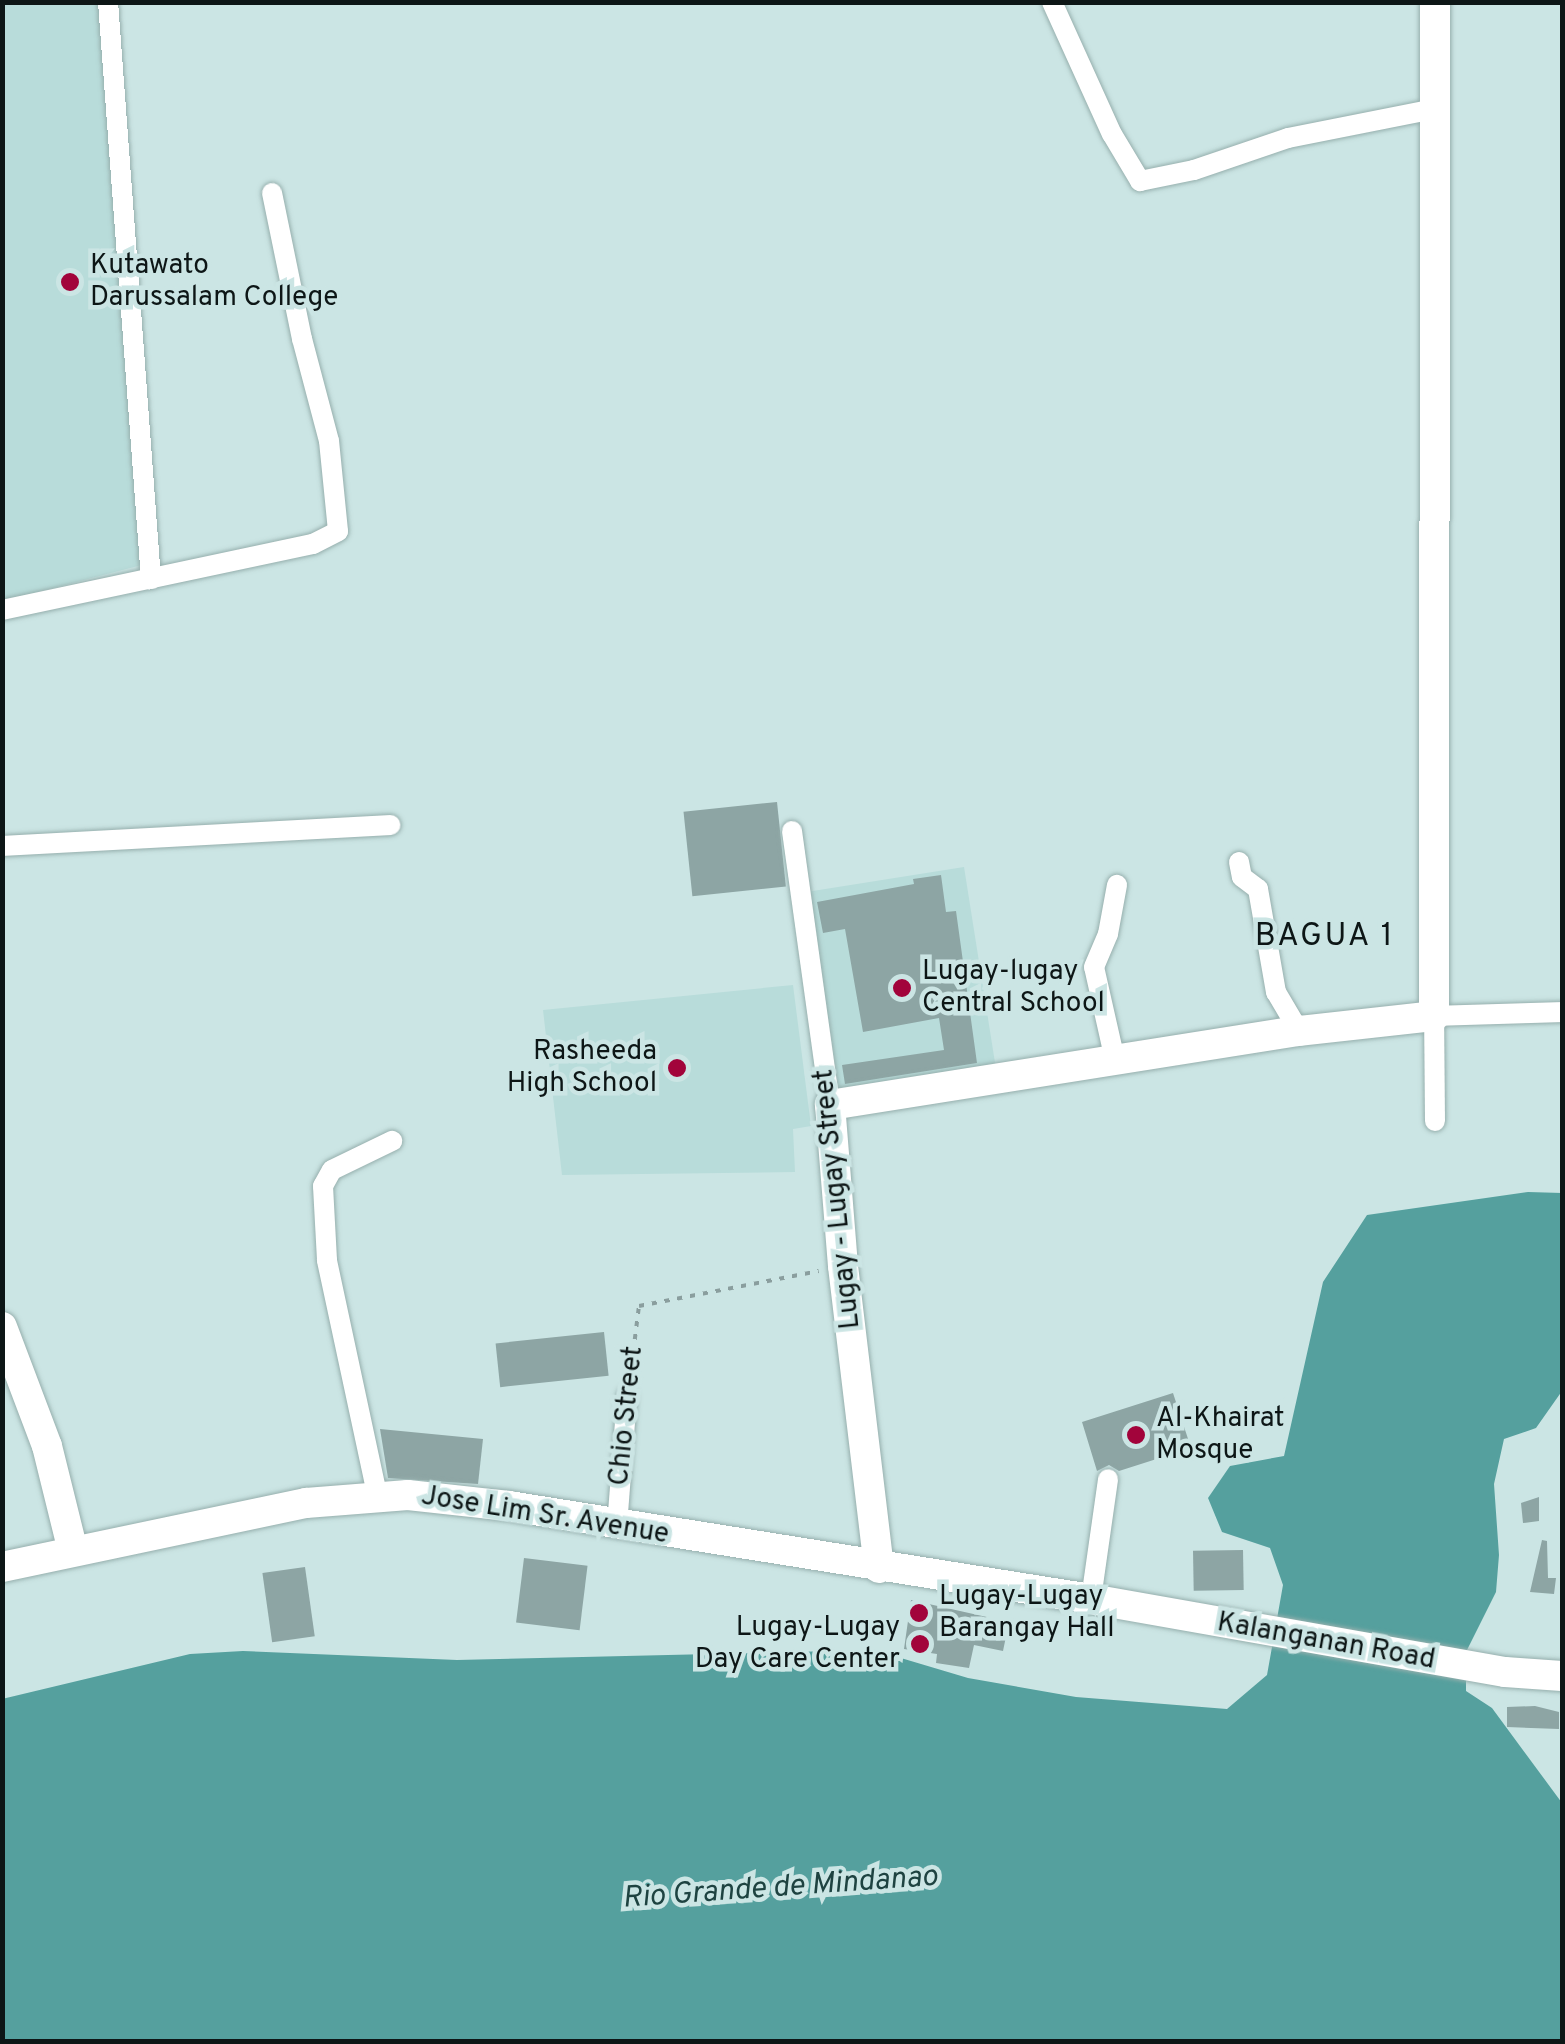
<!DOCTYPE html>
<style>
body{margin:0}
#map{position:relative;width:1565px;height:2044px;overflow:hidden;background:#cbe5e4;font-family:Overpass,sans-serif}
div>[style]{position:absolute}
.built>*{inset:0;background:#b8dcda;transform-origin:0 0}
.water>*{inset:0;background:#55a09e}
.building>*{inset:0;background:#8da5a4;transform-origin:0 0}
.path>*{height:4px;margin-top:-2px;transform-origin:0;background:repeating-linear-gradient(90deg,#8a9e9e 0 5px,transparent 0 13px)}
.roads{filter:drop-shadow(0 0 2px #96afad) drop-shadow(0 0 2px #96afad)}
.street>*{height:20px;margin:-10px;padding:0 10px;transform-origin:10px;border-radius:10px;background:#fff}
.secondary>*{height:30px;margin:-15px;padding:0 15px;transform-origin:15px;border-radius:15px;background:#fff}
.dots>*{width:28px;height:28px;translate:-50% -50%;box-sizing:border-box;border:5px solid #cbe5e4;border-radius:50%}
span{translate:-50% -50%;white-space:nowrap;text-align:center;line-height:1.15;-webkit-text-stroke:9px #cbe5e4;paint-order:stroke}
.poi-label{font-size:28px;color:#0d1616}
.left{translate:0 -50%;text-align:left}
.right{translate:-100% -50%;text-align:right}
.street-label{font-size:28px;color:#0d1616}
.water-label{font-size:30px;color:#1e4341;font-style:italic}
.quarter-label{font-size:32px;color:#0d1616;letter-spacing:2.5px}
.frame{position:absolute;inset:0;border:5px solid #0d1616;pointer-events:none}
</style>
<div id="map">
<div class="built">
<div style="clip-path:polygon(3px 3px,118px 3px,157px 561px,3px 601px)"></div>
<div style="left:964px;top:867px;width:220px;height:158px;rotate:81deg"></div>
<div style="clip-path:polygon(793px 985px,811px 1126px,793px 1129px,795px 1172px,562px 1175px,543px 1010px)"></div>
</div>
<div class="water">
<div style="clip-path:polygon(1528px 1192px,1562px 1193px,1562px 1391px,1536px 1428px,1504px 1439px,1494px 1484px,1499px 1555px,1496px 1592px,1466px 1652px,1466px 1691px,1492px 1708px,1562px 1803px,1562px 2041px,3px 2041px,2px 1699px,190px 1654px,243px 1651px,457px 1660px,874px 1650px,968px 1678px,1076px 1697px,1227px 1709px,1267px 1675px,1283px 1585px,1270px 1548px,1222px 1532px,1208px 1498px,1230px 1466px,1284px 1456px,1323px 1282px,1367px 1215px)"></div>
</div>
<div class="building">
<div style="left:777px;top:802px;width:85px;height:94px;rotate:84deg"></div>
<div style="clip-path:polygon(941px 875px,946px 912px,956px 911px,977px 1063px,845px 1084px,842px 1065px,944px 1050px,939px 1018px,863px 1032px,845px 929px,823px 933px,817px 902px,914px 884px,913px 879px)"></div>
<div style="left:604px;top:1332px;width:44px;height:109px;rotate:84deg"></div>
<div style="clip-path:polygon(1173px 1393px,1191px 1448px,1119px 1471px,1109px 1465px,1097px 1471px,1082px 1422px)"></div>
<div style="clip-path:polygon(380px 1429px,483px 1439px,478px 1484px,388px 1478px)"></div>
<div style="clip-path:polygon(1539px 1497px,1539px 1521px,1523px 1523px,1521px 1503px)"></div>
<div style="clip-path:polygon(1542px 1540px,1547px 1541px,1548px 1578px,1556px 1578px,1554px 1594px,1530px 1592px)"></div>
<div style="left:1243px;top:1550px;width:40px;height:50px;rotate:89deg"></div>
<div style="left:524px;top:1558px;width:64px;height:65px;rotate:7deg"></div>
<div style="left:305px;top:1567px;width:70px;height:43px;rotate:82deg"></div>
<div style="clip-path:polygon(911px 1600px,1009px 1622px,1003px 1651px,974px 1645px,969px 1668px,936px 1663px,937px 1654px,904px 1649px)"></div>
<div style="clip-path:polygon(1535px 1706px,1559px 1712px,1559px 1729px,1507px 1727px,1507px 1707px)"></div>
</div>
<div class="path">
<div style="left:630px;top:1378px;width:73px;rotate:-82.9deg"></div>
<div style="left:639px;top:1306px;width:183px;rotate:-11deg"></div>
</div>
<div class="roads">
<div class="street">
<div style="left:108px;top:2px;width:579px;rotate:85.74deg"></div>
<div style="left:1052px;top:2px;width:145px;rotate:65.6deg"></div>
<div style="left:1112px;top:134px;width:55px;rotate:59.2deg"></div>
<div style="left:1140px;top:181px;width:55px;rotate:-11.5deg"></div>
<div style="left:1194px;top:170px;width:99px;rotate:-18.8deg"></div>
<div style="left:1288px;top:138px;width:149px;rotate:-11.2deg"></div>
<div style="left:2px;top:610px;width:318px;rotate:-12deg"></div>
<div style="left:313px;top:544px;width:28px;rotate:-27deg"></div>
<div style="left:338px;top:531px;width:90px;rotate:-95.7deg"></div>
<div style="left:329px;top:441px;width:106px;rotate:-104.8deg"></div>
<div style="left:302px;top:339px;width:149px;rotate:-101.6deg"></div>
<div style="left:792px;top:831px;width:277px;rotate:82.1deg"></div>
<div style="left:2px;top:846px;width:389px;rotate:-3.1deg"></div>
<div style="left:1239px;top:862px;width:15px;rotate:79deg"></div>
<div style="left:1242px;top:877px;width:20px;rotate:37deg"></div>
<div style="left:1258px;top:889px;width:105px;rotate:80.1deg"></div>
<div style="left:1276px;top:992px;width:45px;rotate:59.5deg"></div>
<div style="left:1115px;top:1060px;width:95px;rotate:-102.7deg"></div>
<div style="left:1094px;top:967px;width:36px;rotate:-67deg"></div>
<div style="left:1108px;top:934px;width:50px;rotate:-79.6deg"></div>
<div style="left:1435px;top:1121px;width:105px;rotate:-90.5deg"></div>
<div style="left:1434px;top:1016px;width:128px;rotate:-1.8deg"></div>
<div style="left:377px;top:1494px;width:239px;rotate:-102.1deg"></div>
<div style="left:327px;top:1260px;width:74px;rotate:-93.1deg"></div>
<div style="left:323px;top:1186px;width:18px;rotate:-61deg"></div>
<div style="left:332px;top:1170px;width:67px;rotate:-25.8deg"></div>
<div style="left:617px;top:1526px;width:130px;rotate:-85.6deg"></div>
<div style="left:1091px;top:1599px;width:121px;rotate:-81.9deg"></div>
</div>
<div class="secondary">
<div style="left:2px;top:1327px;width:127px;rotate:69.3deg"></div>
<div style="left:47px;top:1446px;width:108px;rotate:76.1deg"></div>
<div style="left:2px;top:1567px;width:311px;rotate:-11.9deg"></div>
<div style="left:306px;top:1503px;width:102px;rotate:-4.5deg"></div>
<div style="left:408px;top:1495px;width:102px;rotate:6.2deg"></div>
<div style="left:509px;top:1506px;width:589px;rotate:9.08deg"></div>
<div style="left:1091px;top:1599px;width:420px;rotate:10deg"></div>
<div style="left:1505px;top:1672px;width:57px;rotate:4deg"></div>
<div style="left:879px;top:1568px;width:304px;rotate:-96.8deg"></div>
<div style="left:843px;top:1266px;width:162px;rotate:-94.6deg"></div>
<div style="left:830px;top:1105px;width:475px;rotate:-9deg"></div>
<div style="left:1299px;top:1031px;width:136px;rotate:-6.3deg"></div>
<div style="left:1434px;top:1016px;width:1014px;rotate:-89.94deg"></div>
</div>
</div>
<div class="dots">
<div style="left:70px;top:282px;background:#a2043b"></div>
<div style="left:902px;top:988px;background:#a2043b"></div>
<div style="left:677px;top:1068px;background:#a2043b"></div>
<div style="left:1136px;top:1435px;background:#a2043b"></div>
<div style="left:919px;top:1613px;background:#a2043b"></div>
<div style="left:920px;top:1644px;background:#a2043b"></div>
</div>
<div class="poi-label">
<span class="left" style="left:90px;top:282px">Kutawato<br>Darussalam College</span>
<span class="left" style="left:922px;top:988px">Lugay-lugay<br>Central School</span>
<span class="right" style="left:657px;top:1068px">Rasheeda<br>High School</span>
<span class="left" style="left:1156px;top:1435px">Al-Khairat<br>Mosque</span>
<span class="left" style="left:939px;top:1613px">Lugay-Lugay<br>Barangay Hall</span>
<span class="right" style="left:900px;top:1644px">Lugay-Lugay<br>Day Care Center</span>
</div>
<div class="street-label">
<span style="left:838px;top:1199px;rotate:-96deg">Lugay - Lugay Street</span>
<span style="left:627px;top:1416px;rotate:-84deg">Chio Street</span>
<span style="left:545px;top:1516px;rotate:9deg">Jose Lim Sr. Avenue</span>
<span style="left:1326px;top:1642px;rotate:10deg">Kalanganan Road</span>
</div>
<div class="water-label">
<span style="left:780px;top:1889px;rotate:-4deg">Rio Grande de Mindanao</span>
</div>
<div class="quarter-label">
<span style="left:1325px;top:937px">BAGUA 1</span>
</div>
<div class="frame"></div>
</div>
